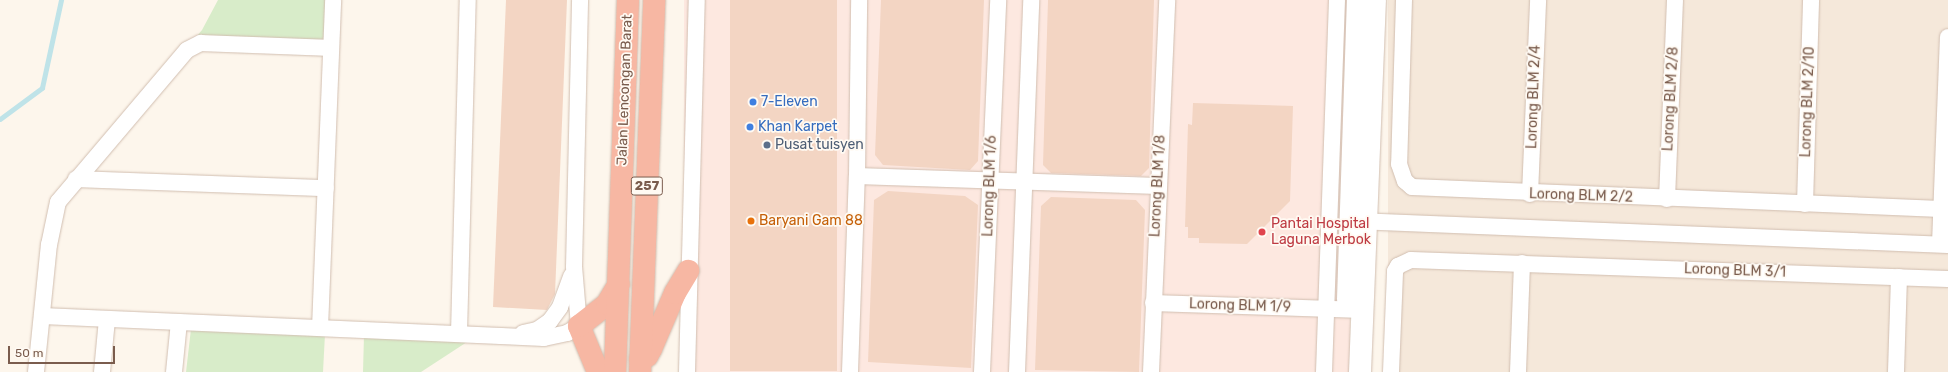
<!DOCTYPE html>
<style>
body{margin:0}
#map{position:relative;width:1948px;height:372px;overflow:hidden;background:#fdf6ec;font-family:Rubik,sans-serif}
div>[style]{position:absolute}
.residential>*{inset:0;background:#f5e8da;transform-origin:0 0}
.commercial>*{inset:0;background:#fde8e0;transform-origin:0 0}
.green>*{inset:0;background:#d8ecc9}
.stream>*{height:4.5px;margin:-2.25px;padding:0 2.25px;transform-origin:2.25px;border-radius:2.25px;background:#bfe3e8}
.building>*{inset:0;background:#f3d5c3;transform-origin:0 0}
.roads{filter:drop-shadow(0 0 1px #d1beb0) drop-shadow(0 0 1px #d1beb0)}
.street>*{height:16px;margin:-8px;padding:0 8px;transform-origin:8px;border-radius:8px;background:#fff}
.secondary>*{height:22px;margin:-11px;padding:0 11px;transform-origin:11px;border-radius:11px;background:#fff}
.highway>*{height:22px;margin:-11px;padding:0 11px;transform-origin:11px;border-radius:11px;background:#f7b7a3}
.dots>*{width:11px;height:11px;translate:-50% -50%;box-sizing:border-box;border:2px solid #fffaf3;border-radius:50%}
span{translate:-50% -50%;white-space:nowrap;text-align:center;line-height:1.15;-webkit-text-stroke:3.5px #fffaf3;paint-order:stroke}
.shield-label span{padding:1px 3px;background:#fffaf3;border:1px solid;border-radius:3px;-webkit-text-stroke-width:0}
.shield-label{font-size:13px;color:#7a5c4d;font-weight:700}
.street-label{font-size:14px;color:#7a5c4d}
.shop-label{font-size:14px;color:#366cbe}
.left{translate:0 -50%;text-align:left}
.service-label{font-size:14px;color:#4e5e75}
.food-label{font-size:14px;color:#c56008}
.health-label{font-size:14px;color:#be3a42}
.scale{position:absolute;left:8px;top:346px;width:107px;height:18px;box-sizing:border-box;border:2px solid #7a5c4d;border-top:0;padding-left:5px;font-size:12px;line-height:14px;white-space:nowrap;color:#7a5c4d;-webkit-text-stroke:3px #fffaf3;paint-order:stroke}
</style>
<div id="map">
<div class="residential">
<div style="left:1388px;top:0;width:560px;height:372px"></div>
</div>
<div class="commercial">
<div style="left:684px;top:0;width:666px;height:372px"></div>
</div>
<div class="green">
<div style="clip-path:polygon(218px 0,326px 0,324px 41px,191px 43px,202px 30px)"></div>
<div style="clip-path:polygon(191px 329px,325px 334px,323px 372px,186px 372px)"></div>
<div style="clip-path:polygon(364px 335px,467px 342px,421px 372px,363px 372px)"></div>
</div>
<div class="stream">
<div style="left:0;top:119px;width:52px;rotate:-36.4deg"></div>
<div style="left:42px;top:88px;width:90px;rotate:-77.8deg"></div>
</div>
<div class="building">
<div style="clip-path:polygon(506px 0,567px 0,555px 294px,547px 310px,493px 307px)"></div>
<div style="left:730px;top:0;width:107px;height:371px"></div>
<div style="clip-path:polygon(881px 0,984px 0,978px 161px,970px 170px,883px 165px,875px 155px)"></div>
<div style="clip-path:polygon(1048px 0,1154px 0,1149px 168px,1141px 176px,1051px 173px,1043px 165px)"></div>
<div style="clip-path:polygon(1193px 103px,1293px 106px,1290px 201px,1247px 244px,1199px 243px,1199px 238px,1188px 238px,1188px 227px,1185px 227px,1188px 124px,1192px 125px)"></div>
<div style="clip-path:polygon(888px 191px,965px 196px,978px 205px,971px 368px,868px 362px,874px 200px)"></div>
<div style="clip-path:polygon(1051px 197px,1136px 200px,1145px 210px,1139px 372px,1035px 370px,1041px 206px)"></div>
</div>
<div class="roads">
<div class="street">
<div style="left:1404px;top:0;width:164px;rotate:91.7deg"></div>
<div style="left:1399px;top:164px;width:18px;rotate:71deg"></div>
<div style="left:1405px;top:181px;width:9px;rotate:41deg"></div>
<div style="left:1412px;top:187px;width:529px;rotate:2.38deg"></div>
<div style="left:857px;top:176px;width:301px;rotate:1.9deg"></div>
<div style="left:76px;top:179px;width:250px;rotate:2.1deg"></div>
<div style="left:1530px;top:194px;width:194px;rotate:-87.6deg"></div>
<div style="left:1667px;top:199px;width:199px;rotate:-87.7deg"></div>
<div style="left:1805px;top:204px;width:204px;rotate:-88.3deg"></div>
<div style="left:1356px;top:221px;width:592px;rotate:2.32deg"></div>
<div style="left:1940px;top:244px;width:207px;rotate:-87.8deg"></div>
<div style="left:1153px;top:303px;width:209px;rotate:1.9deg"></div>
<div style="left:42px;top:316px;width:459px;rotate:2.5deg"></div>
<div style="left:501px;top:336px;width:43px;rotate:2.7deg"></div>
<div style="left:544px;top:338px;width:24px;rotate:-12deg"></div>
<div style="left:567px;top:333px;width:14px;rotate:-30deg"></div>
<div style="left:579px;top:326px;width:59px;rotate:-94.8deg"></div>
<div style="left:574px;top:267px;width:267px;rotate:-88.7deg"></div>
<div style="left:320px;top:328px;width:328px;rotate:-87.7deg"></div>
<div style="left:459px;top:333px;width:333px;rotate:-88.5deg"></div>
<div style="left:523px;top:333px;width:14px;rotate:-12deg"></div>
<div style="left:537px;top:330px;width:16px;rotate:-35deg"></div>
<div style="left:550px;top:321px;width:17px;rotate:-54deg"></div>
<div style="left:560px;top:307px;width:33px;rotate:-70deg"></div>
<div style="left:36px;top:372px;width:128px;rotate:-84.2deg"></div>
<div style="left:49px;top:245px;width:44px;rotate:-78.2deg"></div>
<div style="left:58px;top:202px;width:199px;rotate:-49.7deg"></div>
<div style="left:187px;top:50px;width:16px;rotate:-27deg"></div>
<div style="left:201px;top:43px;width:130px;rotate:2.2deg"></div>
<div style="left:102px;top:372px;width:53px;rotate:-84.6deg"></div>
<div style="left:174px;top:372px;width:50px;rotate:-84.3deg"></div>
<div style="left:687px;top:372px;width:372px;rotate:-88.5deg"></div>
<div style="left:850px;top:372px;width:196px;rotate:-88deg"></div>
<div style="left:857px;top:176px;width:176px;rotate:-89.3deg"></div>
<div style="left:982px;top:372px;width:372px;rotate:-87.5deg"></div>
<div style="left:1017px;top:372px;width:372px;rotate:-87.8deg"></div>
<div style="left:1151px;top:372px;width:372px;rotate:-87.5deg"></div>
<div style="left:1324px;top:372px;width:372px;rotate:-88deg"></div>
<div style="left:1391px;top:372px;width:101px;rotate:-87.7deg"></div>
<div style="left:1395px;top:271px;width:6px;rotate:-59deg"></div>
<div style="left:1398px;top:266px;width:14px;rotate:-25deg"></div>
<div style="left:1411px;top:260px;width:537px;rotate:2.03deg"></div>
<div style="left:1518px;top:372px;width:109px;rotate:-87.9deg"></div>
<div style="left:1896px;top:372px;width:95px;rotate:-88.2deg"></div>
</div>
<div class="secondary">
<div style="left:1348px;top:299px;width:299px;rotate:-88.1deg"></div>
<div style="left:1360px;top:372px;width:372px;rotate:-87.7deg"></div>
</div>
<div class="highway">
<div style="left:640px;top:359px;width:8px;rotate:-23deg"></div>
<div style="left:647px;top:356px;width:8px;rotate:-60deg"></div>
<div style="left:651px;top:349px;width:61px;rotate:-66.8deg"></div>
<div style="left:675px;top:293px;width:26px;rotate:-59deg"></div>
<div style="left:598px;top:372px;width:50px;rotate:-112.4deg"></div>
<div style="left:579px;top:326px;width:36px;rotate:-38deg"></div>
<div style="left:607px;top:304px;width:23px;rotate:-59deg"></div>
<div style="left:615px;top:372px;width:372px;rotate:-88deg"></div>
<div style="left:640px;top:372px;width:372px;rotate:-87.8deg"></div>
</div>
</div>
<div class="dots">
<div style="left:753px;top:102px;background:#3f7fe0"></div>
<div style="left:750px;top:127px;background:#3f7fe0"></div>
<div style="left:767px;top:145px;background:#5c6f8a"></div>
<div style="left:751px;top:221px;background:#e8710a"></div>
<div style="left:1262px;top:232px;background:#e0444e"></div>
</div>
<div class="shield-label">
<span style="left:647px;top:186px">257</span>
</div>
<div class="street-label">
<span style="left:625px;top:90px;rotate:-88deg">Jalan Lencongan Barat</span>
<span style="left:1534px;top:97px;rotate:-88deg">Lorong BLM 2/4</span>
<span style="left:1671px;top:99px;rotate:-87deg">Lorong BLM 2/8</span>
<span style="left:1808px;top:102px;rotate:-88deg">Lorong BLM 2/10</span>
<span style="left:990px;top:186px;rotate:-88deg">Lorong BLM 1/6</span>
<span style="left:1158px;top:186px;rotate:-87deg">Lorong BLM 1/8</span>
<span style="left:1581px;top:196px;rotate:2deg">Lorong BLM 2/2</span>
<span style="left:1735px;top:271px;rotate:2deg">Lorong BLM 3/1</span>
<span style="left:1240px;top:306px;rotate:2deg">Lorong BLM 1/9</span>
</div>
<div class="shop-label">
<span class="left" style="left:761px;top:102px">7-Eleven</span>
<span class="left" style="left:758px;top:127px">Khan Karpet</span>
</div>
<div class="service-label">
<span class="left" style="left:775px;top:145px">Pusat tuisyen</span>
</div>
<div class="food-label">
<span class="left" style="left:759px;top:221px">Baryani Gam 88</span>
</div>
<div class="health-label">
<span class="left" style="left:1271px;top:232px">Pantai Hospital<br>Laguna Merbok</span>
</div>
<div class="scale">50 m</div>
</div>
